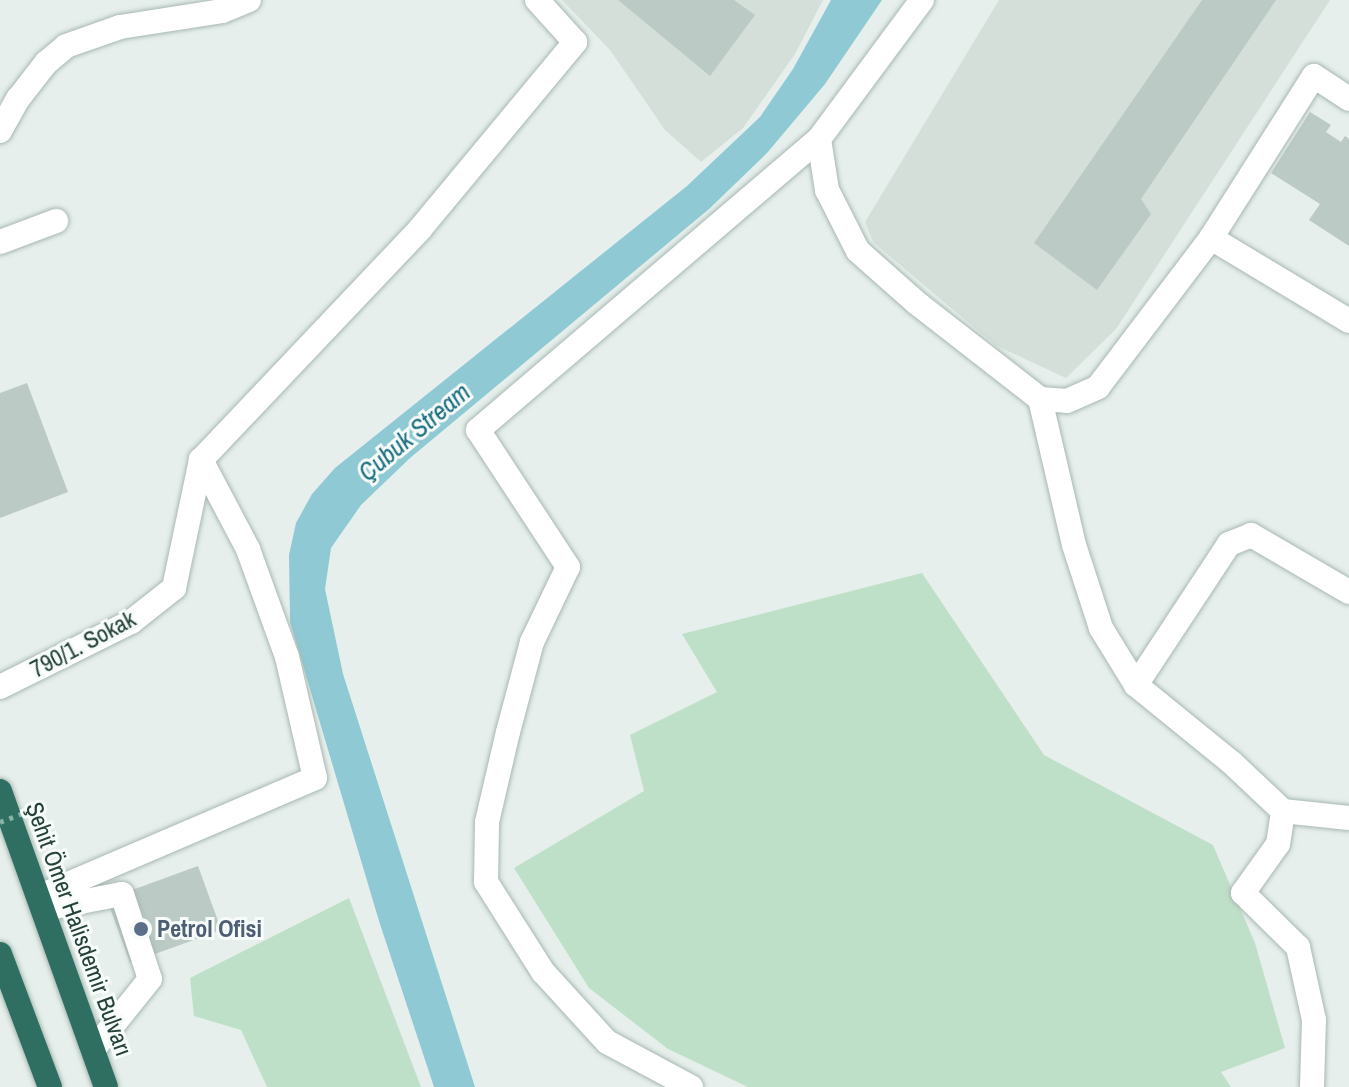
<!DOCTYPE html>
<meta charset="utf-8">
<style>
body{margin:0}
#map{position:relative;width:1349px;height:1087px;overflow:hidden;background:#e6efeb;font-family:"Archivo Narrow",sans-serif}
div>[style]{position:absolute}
.built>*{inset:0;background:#d4dfda}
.green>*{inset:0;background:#bfe0c8}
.water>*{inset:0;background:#8ec9d4}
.building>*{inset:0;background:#bbcac4;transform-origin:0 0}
.roads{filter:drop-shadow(0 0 2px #a8b8b2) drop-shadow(0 0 2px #a8b8b2)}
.minor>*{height:24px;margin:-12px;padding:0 12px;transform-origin:12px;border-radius:12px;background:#fff}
.highway>*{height:24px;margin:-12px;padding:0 12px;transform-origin:12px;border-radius:12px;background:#2f6f62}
.path-bridge>*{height:5px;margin-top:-2.5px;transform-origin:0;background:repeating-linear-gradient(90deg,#86b3a5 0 4px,transparent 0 10px)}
.dots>*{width:22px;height:22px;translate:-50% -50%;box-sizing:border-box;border:4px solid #f7fbf9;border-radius:50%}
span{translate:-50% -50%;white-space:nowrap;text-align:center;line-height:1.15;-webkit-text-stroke:6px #f7fbf9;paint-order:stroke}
.street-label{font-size:24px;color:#24423a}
.service-label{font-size:24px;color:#4e5e75;font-weight:700}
.left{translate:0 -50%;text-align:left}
.water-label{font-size:26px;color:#1c6f80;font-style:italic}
</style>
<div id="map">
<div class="built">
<div style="clip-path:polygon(562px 0,823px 0,795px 54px,743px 128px,701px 162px,665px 130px,610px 50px)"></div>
<div style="clip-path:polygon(999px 0,1330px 0,1116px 329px,1066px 378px,995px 345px,873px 242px,865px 222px)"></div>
</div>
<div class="green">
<div style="clip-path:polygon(922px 573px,1044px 755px,1213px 845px,1255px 943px,1285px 1048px,1221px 1072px,1231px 1087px,748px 1087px,668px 1049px,589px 988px,514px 868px,644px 791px,630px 735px,717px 692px,682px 634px)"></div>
<div style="clip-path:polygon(349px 898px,421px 1087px,267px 1087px,241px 1030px,194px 1016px,190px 978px)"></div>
</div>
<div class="water">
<div style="clip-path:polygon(831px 0,882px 0,825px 84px,767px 153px,709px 209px,410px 458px,361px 505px,331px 548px,325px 589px,343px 674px,475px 1087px,434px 1087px,379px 921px,290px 622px,289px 555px,296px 523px,312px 494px,335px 468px,687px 186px,760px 117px,793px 69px)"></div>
</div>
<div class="building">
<div style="clip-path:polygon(618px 0,734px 0,755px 15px,710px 76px)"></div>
<div style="clip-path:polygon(1202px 0,1276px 0,1141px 199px,1151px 214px,1097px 290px,1034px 243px)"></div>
<div style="clip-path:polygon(1310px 112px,1331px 125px,1326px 132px,1341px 142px,1345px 136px,1349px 139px,1349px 246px,1309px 220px,1320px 204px,1271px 173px)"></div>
<div style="clip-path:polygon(27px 383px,68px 492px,0 518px,0 393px)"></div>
<div style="left:198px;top:866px;width:68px;height:97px;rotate:70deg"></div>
</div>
<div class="roads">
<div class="minor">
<div style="left:0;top:131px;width:37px;rotate:-61deg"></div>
<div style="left:18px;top:99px;width:46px;rotate:-52.1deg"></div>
<div style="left:46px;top:63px;width:26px;rotate:-40deg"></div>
<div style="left:66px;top:46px;width:57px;rotate:-19.4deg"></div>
<div style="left:120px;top:27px;width:103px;rotate:-8.9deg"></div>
<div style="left:222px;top:11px;width:29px;rotate:-22deg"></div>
<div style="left:819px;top:139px;width:52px;rotate:81.1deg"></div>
<div style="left:827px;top:190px;width:68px;rotate:63.1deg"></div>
<div style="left:858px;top:251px;width:80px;rotate:41.5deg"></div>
<div style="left:918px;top:304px;width:155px;rotate:37.9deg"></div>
<div style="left:1211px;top:238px;width:192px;rotate:-57.6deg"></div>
<div style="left:1314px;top:76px;width:42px;rotate:33.3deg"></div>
<div style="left:0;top:242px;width:60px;rotate:-20.6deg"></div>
<div style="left:201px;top:460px;width:318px;rotate:-46.5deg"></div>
<div style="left:420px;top:229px;width:243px;rotate:-50.3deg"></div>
<div style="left:575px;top:42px;width:57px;rotate:-132.1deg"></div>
<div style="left:1136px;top:685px;width:67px;rotate:-121.6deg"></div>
<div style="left:1101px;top:628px;width:87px;rotate:-108deg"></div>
<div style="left:1074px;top:545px;width:150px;rotate:-103.1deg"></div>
<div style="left:1040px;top:399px;width:27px;rotate:4deg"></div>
<div style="left:1067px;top:401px;width:34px;rotate:-24deg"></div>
<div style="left:1098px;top:387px;width:187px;rotate:-52.8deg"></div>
<div style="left:1211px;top:238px;width:161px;rotate:31deg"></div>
<div style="left:0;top:687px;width:146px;rotate:-26.4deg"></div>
<div style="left:131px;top:622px;width:55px;rotate:-38.3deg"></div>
<div style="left:174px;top:588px;width:131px;rotate:-78.1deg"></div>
<div style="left:1283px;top:811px;width:66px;rotate:6.1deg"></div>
<div style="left:40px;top:896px;width:299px;rotate:-23.2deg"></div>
<div style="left:315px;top:778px;width:124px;rotate:-103deg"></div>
<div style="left:287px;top:657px;width:115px;rotate:-109.9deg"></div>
<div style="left:248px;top:549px;width:101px;rotate:-117.8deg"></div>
<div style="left:44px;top:909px;width:79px;rotate:-10.9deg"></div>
<div style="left:122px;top:894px;width:89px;rotate:71.8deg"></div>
<div style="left:150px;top:979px;width:91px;rotate:128.8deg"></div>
<div style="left:691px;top:1087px;width:95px;rotate:-151.8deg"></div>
<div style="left:607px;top:1042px;width:95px;rotate:-132.4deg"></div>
<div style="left:543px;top:972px;width:107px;rotate:-122.3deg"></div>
<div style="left:486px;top:882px;width:60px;rotate:-89deg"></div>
<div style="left:487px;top:822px;width:92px;rotate:-76.9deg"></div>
<div style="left:508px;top:732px;width:93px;rotate:-75.1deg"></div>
<div style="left:532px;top:642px;width:83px;rotate:-64.4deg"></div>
<div style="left:568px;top:567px;width:164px;rotate:-123.3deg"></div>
<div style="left:478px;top:430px;width:448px;rotate:-40.5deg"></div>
<div style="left:819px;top:139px;width:173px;rotate:-53.5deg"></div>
<div style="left:1312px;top:1087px;width:67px;rotate:-88.3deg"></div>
<div style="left:1314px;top:1020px;width:75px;rotate:-102.4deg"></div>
<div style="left:1298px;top:947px;width:77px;rotate:-135.5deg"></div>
<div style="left:1243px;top:893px;width:60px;rotate:-54.5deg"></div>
<div style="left:1278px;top:844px;width:33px;rotate:-81deg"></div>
<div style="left:1283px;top:811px;width:70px;rotate:-136.7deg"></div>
<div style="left:1232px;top:763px;width:124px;rotate:-140.9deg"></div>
<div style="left:1136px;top:685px;width:169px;rotate:-56.6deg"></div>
<div style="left:1229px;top:544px;width:24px;rotate:-22deg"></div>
<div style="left:1251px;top:535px;width:113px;rotate:30.2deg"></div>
</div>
<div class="highway">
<div style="left:0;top:791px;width:314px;rotate:70.3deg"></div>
<div style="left:0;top:954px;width:142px;rotate:69.4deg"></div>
</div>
</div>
<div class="path-bridge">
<div style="left:0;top:822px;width:30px;rotate:-21deg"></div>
</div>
<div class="dots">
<div style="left:141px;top:929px;background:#5c6f8a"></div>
</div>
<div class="street-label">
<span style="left:83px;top:644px;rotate:-28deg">790/1. Sokak</span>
<span style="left:79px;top:929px;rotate:70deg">Şehit Ömer Halisdemir Bulvarı</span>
</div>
<div class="service-label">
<span class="left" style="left:157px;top:929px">Petrol Ofisi</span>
</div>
<div class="water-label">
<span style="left:414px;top:432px;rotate:-40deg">Çubuk Stream</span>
</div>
</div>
